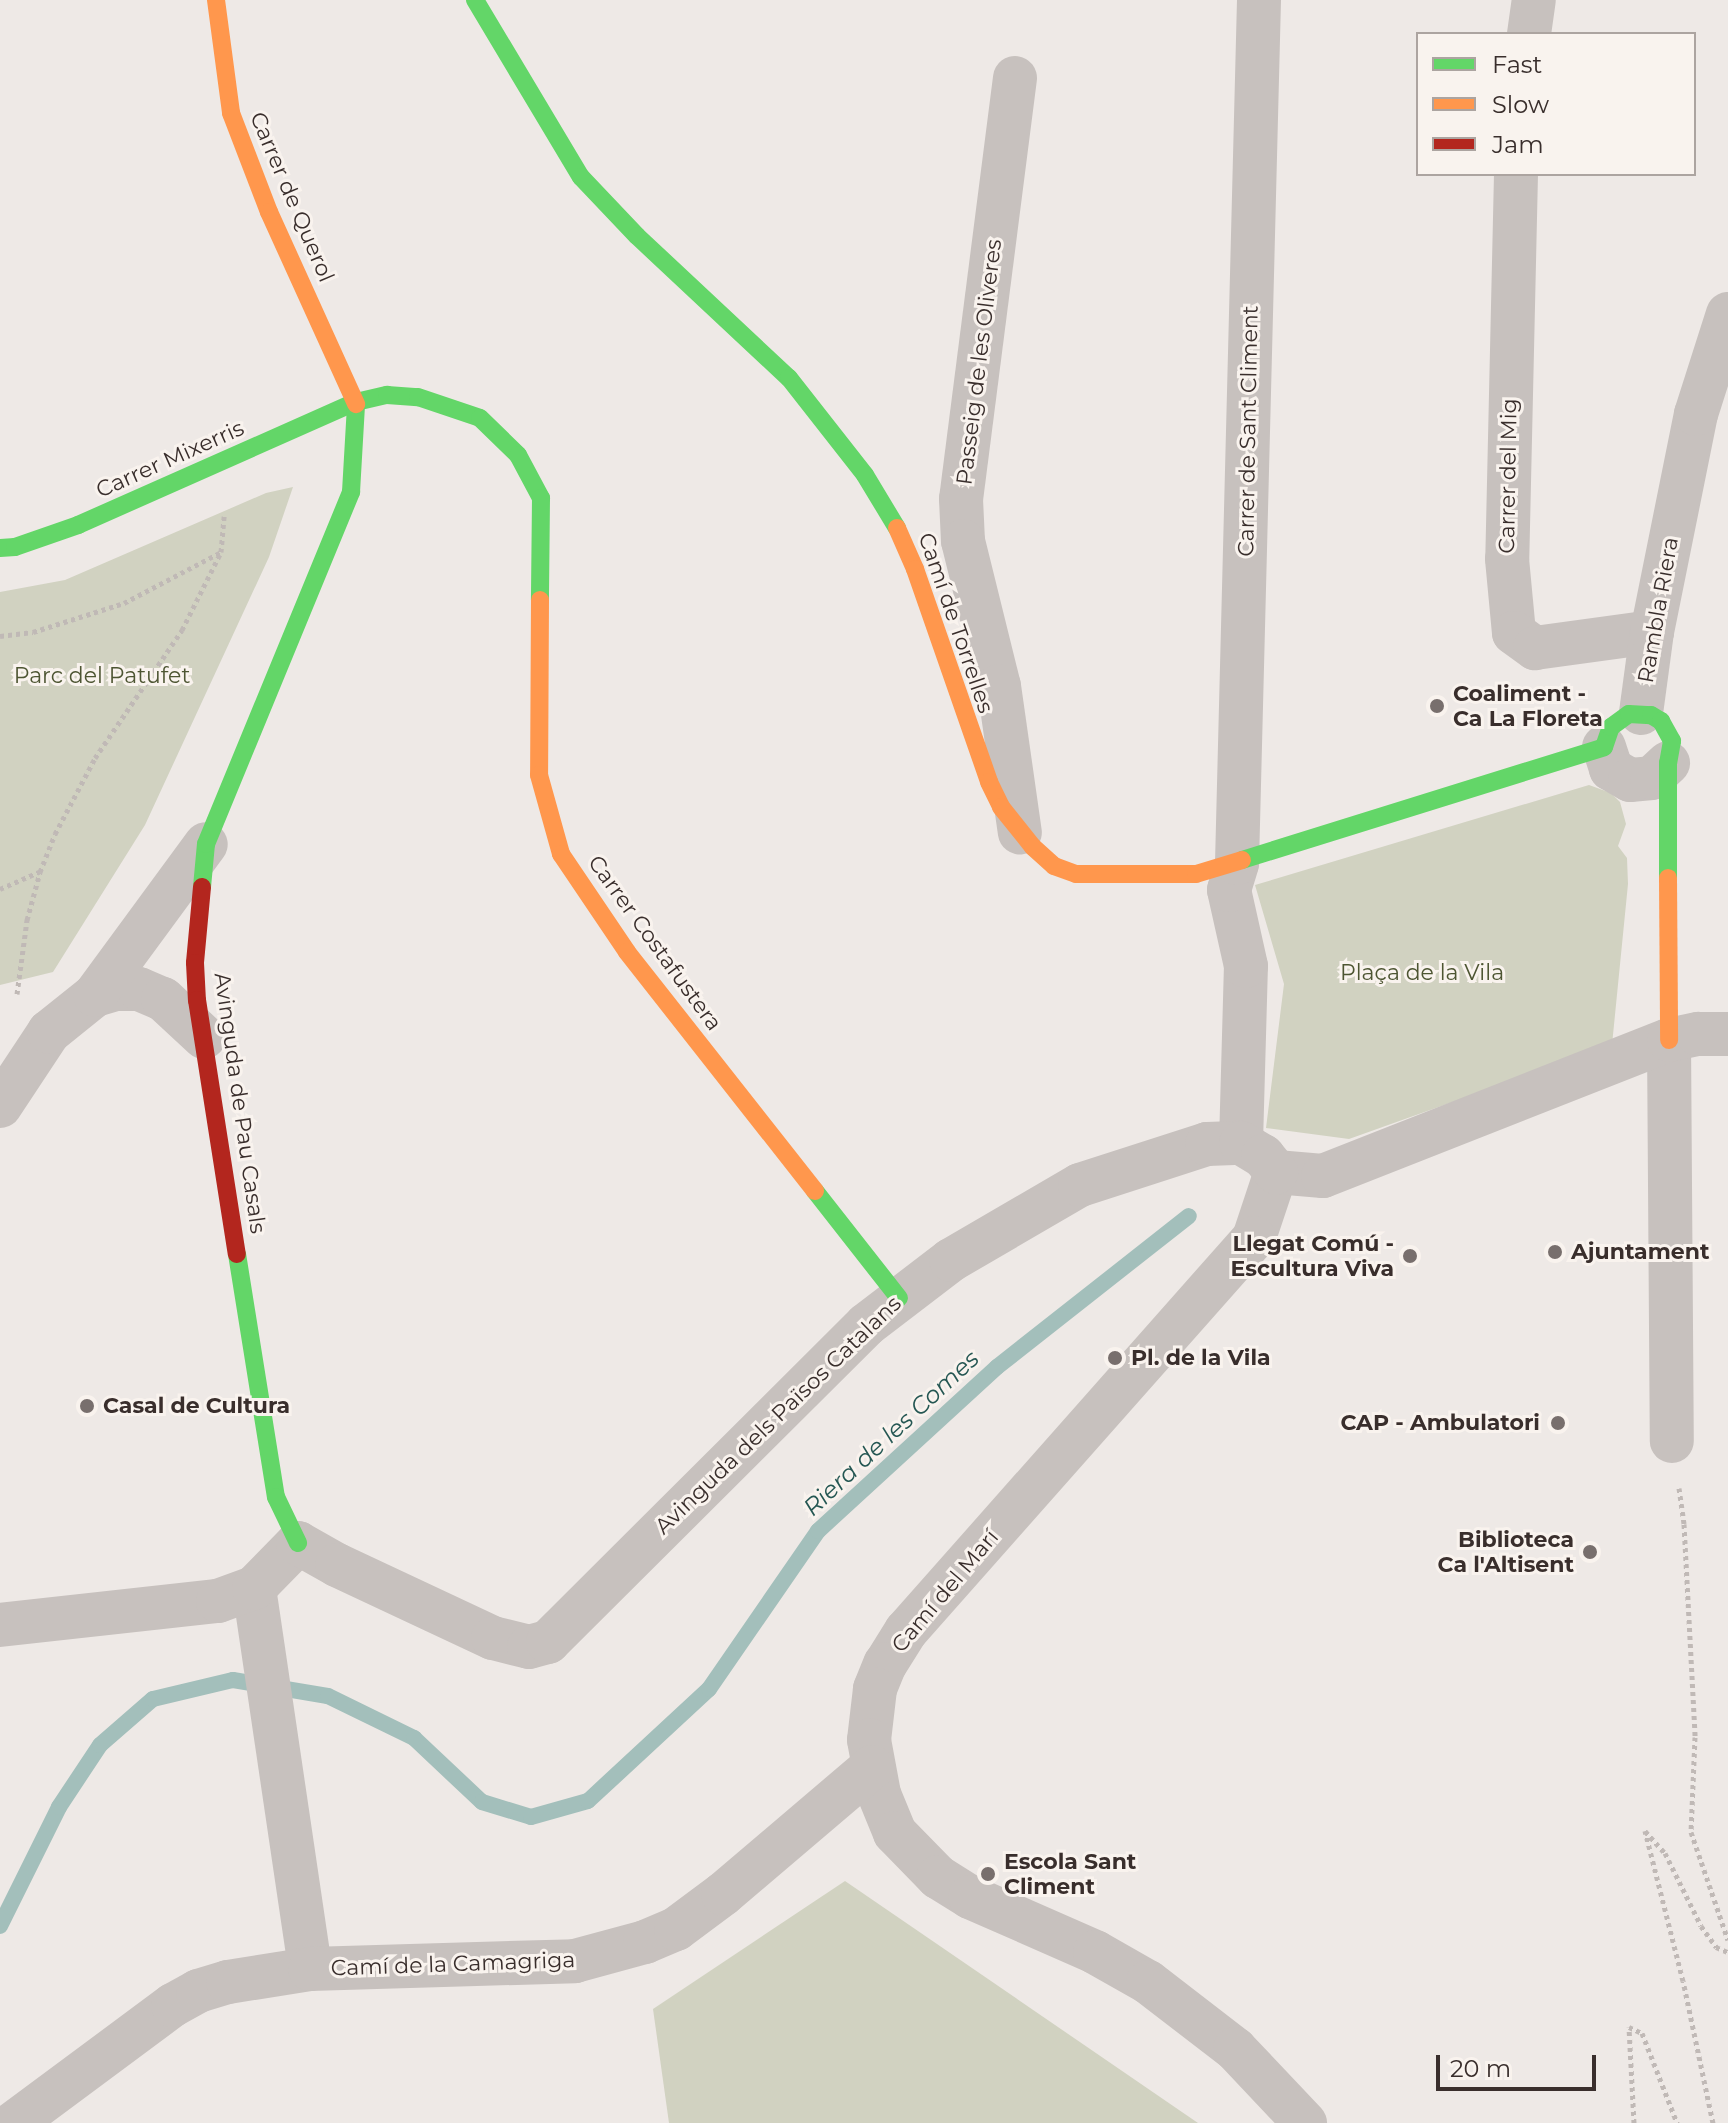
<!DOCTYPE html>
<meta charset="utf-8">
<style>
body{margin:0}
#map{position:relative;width:1728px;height:2123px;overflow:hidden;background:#eee9e6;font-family:Montserrat,sans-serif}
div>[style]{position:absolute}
.green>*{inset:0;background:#d1d2c1}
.stream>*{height:16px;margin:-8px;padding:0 8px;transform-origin:8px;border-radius:8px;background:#a3bfbb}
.path>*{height:5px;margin-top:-2.5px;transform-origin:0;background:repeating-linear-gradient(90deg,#c0b9b6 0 4px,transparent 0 8px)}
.street>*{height:44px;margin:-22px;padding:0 22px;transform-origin:22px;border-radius:22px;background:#c7c1be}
.fast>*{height:18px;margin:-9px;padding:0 9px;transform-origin:9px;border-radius:9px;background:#63d668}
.slow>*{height:18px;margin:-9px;padding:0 9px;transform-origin:9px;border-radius:9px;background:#ff974d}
.jam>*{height:18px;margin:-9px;padding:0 9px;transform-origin:9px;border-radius:9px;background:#b3261e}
.dots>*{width:22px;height:22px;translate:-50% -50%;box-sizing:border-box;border:4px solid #f9f3ee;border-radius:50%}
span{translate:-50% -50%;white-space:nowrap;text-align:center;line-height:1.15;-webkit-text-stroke:6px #f9f3ee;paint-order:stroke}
.street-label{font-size:22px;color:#392e2c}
.park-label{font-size:22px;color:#4d5532}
.poi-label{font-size:22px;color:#392e2c;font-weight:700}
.left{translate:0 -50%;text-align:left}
.right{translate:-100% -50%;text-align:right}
.water-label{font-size:24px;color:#255753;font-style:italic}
.legend{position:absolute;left:1416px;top:32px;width:280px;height:144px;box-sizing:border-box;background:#f9f3ee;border:2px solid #aca4a0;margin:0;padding:10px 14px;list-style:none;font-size:24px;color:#392e2c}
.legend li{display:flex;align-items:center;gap:16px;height:40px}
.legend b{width:40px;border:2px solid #aca4a0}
.scale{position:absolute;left:1436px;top:2055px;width:160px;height:36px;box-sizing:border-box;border:4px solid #392e2c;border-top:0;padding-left:10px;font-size:24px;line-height:28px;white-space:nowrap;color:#392e2c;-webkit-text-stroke:6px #f9f3ee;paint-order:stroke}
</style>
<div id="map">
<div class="green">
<div style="clip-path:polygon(293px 487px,269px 557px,145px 825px,53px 972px,0 985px,0 592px,65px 580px,266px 493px)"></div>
<div style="clip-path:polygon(1589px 785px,1611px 793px,1620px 802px,1626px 824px,1618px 846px,1627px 858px,1628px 884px,1612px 1045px,1349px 1139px,1266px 1128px,1284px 984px,1255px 885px)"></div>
<div style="clip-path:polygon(845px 1881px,1198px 2123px,669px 2123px,653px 2009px)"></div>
</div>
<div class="stream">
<div style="left:0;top:1926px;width:133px;rotate:-63.6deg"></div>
<div style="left:59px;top:1807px;width:74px;rotate:-56.5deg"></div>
<div style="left:100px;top:1745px;width:70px;rotate:-41deg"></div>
<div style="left:153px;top:1699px;width:82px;rotate:-13.4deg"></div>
<div style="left:233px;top:1680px;width:96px;rotate:9.6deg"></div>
<div style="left:328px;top:1696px;width:96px;rotate:26deg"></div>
<div style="left:414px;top:1738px;width:93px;rotate:43.3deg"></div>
<div style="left:482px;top:1802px;width:51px;rotate:17deg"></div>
<div style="left:531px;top:1817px;width:59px;rotate:-15.7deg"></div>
<div style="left:588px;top:1801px;width:165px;rotate:-42.8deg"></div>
<div style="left:709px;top:1689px;width:192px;rotate:-55.4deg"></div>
<div style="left:818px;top:1531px;width:243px;rotate:-42.5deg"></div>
<div style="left:997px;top:1367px;width:244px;rotate:-38.2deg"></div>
</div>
<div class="path">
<div style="left:0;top:636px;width:33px;rotate:-7deg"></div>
<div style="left:33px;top:632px;width:96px;rotate:-17.7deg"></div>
<div style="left:124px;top:603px;width:110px;rotate:-27.7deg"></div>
<div style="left:0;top:889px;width:43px;rotate:-23.6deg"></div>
<div style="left:17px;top:994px;width:75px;rotate:-82.3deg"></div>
<div style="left:27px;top:920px;width:50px;rotate:-74.8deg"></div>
<div style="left:40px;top:872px;width:41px;rotate:-68.5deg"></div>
<div style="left:55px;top:834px;width:86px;rotate:-62.2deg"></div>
<div style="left:95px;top:758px;width:155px;rotate:-55.8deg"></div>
<div style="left:182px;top:630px;width:87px;rotate:-63.4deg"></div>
<div style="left:221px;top:552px;width:36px;rotate:-85deg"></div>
<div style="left:1679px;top:1488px;width:36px;rotate:82deg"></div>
<div style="left:1684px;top:1524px;width:213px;rotate:87deg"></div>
<div style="left:1695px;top:1737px;width:95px;rotate:92.4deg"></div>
<div style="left:1691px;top:1832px;width:114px;rotate:71.1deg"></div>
<div style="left:1634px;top:2123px;width:96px;rotate:-93deg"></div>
<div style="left:1629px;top:2027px;width:14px;rotate:25deg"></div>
<div style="left:1642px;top:2033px;width:97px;rotate:68.7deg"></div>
<div style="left:1713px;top:2123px;width:145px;rotate:-101.9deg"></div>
<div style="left:1683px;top:1981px;width:155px;rotate:-104.2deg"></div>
<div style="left:1645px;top:1831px;width:30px;rotate:48deg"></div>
<div style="left:1665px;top:1853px;width:81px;rotate:63.7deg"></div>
<div style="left:1701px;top:1926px;width:26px;rotate:54deg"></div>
<div style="left:1716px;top:1947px;width:13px;rotate:23deg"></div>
</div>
<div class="street">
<div style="left:1529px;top:34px;width:34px;rotate:-82deg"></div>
<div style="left:1015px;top:78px;width:424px;rotate:97.3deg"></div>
<div style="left:961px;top:499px;width:42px;rotate:87.3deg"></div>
<div style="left:963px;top:541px;width:149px;rotate:76.1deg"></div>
<div style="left:999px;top:686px;width:148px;rotate:81.9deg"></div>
<div style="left:1516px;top:174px;width:385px;rotate:91.3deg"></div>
<div style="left:1507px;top:559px;width:74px;rotate:84.6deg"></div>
<div style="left:1514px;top:633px;width:26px;rotate:36deg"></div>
<div style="left:1535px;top:648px;width:118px;rotate:-7.8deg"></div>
<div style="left:1641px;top:713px;width:82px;rotate:-82.3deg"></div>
<div style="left:1652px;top:632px;width:222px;rotate:-78.6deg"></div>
<div style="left:1696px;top:414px;width:105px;rotate:-72.3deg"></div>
<div style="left:1604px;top:747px;width:23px;rotate:72deg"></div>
<div style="left:1611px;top:769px;width:22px;rotate:30deg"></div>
<div style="left:1630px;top:780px;width:22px;rotate:-5deg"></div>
<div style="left:1652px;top:778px;width:22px;rotate:-43deg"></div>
<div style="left:95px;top:995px;width:22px;rotate:-16deg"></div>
<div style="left:116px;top:989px;width:23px"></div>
<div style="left:139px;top:989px;width:26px;rotate:23deg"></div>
<div style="left:163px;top:999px;width:56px;rotate:42.8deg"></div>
<div style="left:1669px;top:1040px;width:401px;rotate:89.6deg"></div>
<div style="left:0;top:1106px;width:89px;rotate:-56.5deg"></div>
<div style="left:49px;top:1032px;width:59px;rotate:-38.8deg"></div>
<div style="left:95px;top:995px;width:187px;rotate:-53.7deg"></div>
<div style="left:1241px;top:1143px;width:177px;rotate:-88.4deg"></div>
<div style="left:1246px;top:966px;width:78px;rotate:-102.6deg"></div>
<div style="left:1229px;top:890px;width:28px;rotate:-73deg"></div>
<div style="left:1237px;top:863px;width:863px;rotate:-88.54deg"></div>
<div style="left:1276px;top:1172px;width:70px;rotate:108.4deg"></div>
<div style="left:1254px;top:1238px;width:525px;rotate:131.52deg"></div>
<div style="left:906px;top:1631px;width:39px;rotate:122deg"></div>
<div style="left:885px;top:1664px;width:27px;rotate:112deg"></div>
<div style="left:875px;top:1689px;width:51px;rotate:96.7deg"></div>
<div style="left:869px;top:1740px;width:55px;rotate:79.5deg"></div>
<div style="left:879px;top:1794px;width:42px;rotate:67.7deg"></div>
<div style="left:895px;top:1833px;width:62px;rotate:45.7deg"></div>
<div style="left:938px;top:1877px;width:38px;rotate:32deg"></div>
<div style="left:970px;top:1897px;width:137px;rotate:23.7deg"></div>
<div style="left:1095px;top:1952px;width:61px;rotate:29.5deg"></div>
<div style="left:1148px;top:1982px;width:110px;rotate:37.6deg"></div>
<div style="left:1235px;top:2049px;width:102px;rotate:46.6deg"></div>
<div style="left:1276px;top:1172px;width:47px;rotate:4.9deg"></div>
<div style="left:1323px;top:1176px;width:372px;rotate:-21.5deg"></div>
<div style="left:1669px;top:1040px;width:30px;rotate:-12deg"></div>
<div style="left:1698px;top:1034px;width:30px"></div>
<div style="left:254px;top:1588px;width:385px;rotate:81.6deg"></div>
<div style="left:0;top:1625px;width:219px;rotate:-6.3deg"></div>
<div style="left:218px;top:1601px;width:38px;rotate:-20deg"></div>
<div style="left:254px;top:1588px;width:63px;rotate:-45.6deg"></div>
<div style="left:298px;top:1543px;width:45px;rotate:29.4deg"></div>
<div style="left:337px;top:1565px;width:172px;rotate:25.1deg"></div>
<div style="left:493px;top:1638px;width:37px;rotate:14deg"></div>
<div style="left:529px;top:1647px;width:20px;rotate:-15deg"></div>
<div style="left:548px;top:1642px;width:449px;rotate:-44.9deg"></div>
<div style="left:866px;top:1325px;width:107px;rotate:-37.4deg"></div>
<div style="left:951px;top:1260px;width:149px;rotate:-30.2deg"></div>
<div style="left:1080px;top:1185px;width:133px;rotate:-17.9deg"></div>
<div style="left:1207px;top:1144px;width:34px;rotate:-2deg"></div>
<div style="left:1241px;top:1143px;width:26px;rotate:31deg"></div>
<div style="left:1263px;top:1156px;width:21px;rotate:51deg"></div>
<div style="left:14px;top:2123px;width:198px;rotate:-36.6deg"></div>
<div style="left:173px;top:2005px;width:29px;rotate:-29deg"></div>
<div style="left:198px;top:1991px;width:31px;rotate:-17deg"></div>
<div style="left:228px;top:1982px;width:83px;rotate:-9deg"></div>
<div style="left:310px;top:1969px;width:265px;rotate:-1.7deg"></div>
<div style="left:575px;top:1961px;width:73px;rotate:-15.2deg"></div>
<div style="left:645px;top:1942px;width:34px;rotate:-23deg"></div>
<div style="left:676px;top:1929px;width:59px;rotate:-36.7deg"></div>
<div style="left:723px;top:1894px;width:196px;rotate:-40.4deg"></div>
</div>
<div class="fast">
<div style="left:475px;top:0;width:206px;rotate:59.1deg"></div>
<div style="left:581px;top:177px;width:81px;rotate:46.5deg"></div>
<div style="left:637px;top:236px;width:208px;rotate:43.1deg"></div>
<div style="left:789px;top:378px;width:123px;rotate:51.9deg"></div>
<div style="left:865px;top:475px;width:62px;rotate:58.9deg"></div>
<div style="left:0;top:548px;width:15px;rotate:-4deg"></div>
<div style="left:15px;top:547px;width:67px;rotate:-19.2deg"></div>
<div style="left:78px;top:525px;width:304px;rotate:-23.9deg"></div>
<div style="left:356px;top:402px;width:32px;rotate:-13deg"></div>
<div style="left:387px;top:395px;width:31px;rotate:4deg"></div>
<div style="left:418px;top:397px;width:65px;rotate:18.7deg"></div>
<div style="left:480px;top:418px;width:53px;rotate:44.2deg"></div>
<div style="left:518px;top:455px;width:49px;rotate:61.9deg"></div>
<div style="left:541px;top:498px;width:102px;rotate:90.6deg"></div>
<div style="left:1242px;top:860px;width:379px;rotate:-17.3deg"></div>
<div style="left:1604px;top:747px;width:21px;rotate:-71deg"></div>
<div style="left:1611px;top:727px;width:22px;rotate:-36deg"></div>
<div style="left:1629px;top:714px;width:22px;rotate:3deg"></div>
<div style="left:1651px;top:715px;width:12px;rotate:31deg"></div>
<div style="left:1661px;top:721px;width:23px;rotate:61deg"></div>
<div style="left:1672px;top:741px;width:22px;rotate:100deg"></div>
<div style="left:1668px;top:763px;width:115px;rotate:90deg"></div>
<div style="left:202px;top:887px;width:43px;rotate:-84.7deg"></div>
<div style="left:206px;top:844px;width:381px;rotate:-67.6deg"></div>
<div style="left:351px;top:492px;width:88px;rotate:-86.7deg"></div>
<div style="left:815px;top:1191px;width:136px;rotate:51.9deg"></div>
<div style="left:237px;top:1254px;width:246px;rotate:80.9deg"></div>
<div style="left:276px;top:1497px;width:51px;rotate:64.4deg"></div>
</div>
<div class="slow">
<div style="left:216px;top:0;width:114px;rotate:82.4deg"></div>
<div style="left:231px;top:113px;width:106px;rotate:69deg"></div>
<div style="left:269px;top:212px;width:211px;rotate:65.6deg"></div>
<div style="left:897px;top:528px;width:45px;rotate:66.3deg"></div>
<div style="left:915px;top:569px;width:225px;rotate:70.8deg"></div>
<div style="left:989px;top:782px;width:28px;rotate:64deg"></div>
<div style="left:1001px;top:807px;width:51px;rotate:51.3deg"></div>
<div style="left:1033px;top:847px;width:28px;rotate:42deg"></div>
<div style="left:1054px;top:866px;width:23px;rotate:20deg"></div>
<div style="left:1076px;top:874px;width:120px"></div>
<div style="left:1196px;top:874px;width:48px;rotate:-16.9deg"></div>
<div style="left:540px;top:600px;width:175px;rotate:90.3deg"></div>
<div style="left:539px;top:775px;width:82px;rotate:74.4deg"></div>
<div style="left:561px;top:854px;width:118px;rotate:56deg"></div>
<div style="left:627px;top:952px;width:304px;rotate:51.8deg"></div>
<div style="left:1668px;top:878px;width:162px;rotate:89.6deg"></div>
</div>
<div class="jam">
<div style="left:202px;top:887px;width:76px;rotate:95.3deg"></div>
<div style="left:195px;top:963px;width:37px;rotate:87deg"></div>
<div style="left:197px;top:1000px;width:257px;rotate:81.1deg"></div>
</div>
<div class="dots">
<div style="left:1437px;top:706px;background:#786f6d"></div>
<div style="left:1555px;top:1252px;background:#786f6d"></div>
<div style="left:1410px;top:1256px;background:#786f6d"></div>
<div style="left:1115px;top:1358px;background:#786f6d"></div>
<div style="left:87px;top:1406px;background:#786f6d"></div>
<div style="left:1558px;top:1423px;background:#786f6d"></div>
<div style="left:1590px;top:1552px;background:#786f6d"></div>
<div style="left:988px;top:1874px;background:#786f6d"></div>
</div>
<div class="street-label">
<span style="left:292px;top:197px;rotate:67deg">Carrer de Querol</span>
<span style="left:979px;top:362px;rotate:-83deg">Passeig de les Oliveres</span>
<span style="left:1248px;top:431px;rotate:-89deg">Carrer de Sant Climent</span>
<span style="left:170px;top:459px;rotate:-24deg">Carrer Mixerris</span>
<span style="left:1508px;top:476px;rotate:-89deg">Carrer del Mig</span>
<span style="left:1658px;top:610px;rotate:-80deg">Rambla Riera</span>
<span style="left:956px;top:623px;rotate:71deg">Camí de Torrelles</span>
<span style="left:655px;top:943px;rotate:54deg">Carrer Costafustera</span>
<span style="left:240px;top:1103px;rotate:82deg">Avinguda de Pau Casals</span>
<span style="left:778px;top:1415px;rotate:-44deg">Avinguda dels Països Catalans</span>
<span style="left:945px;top:1591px;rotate:-50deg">Camí del Marí</span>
<span style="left:453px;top:1964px;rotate:-2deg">Camí de la Camagriga</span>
</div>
<div class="park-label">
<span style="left:102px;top:676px">Parc del Patufet</span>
<span style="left:1422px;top:973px">Plaça de la Vila</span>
</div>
<div class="poi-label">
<span class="left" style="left:1453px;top:706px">Coaliment -<br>Ca La Floreta</span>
<span class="right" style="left:1394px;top:1256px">Llegat Comú -<br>Escultura Viva</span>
<span class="left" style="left:1571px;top:1252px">Ajuntament</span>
<span class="left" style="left:1131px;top:1358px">Pl. de la Vila</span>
<span class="left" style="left:103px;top:1406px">Casal de Cultura</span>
<span class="right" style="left:1540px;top:1423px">CAP - Ambulatori</span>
<span class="right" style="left:1574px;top:1552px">Biblioteca<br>Ca l'Altisent</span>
<span class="left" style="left:1004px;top:1874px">Escola Sant<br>Climent</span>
</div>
<div class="water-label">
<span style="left:891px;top:1433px;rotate:-43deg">Riera de les Comes</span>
</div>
<ul class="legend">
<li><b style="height:10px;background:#63d668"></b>Fast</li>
<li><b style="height:10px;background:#ff974d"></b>Slow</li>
<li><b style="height:10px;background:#b3261e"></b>Jam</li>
</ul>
<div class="scale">20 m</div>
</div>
